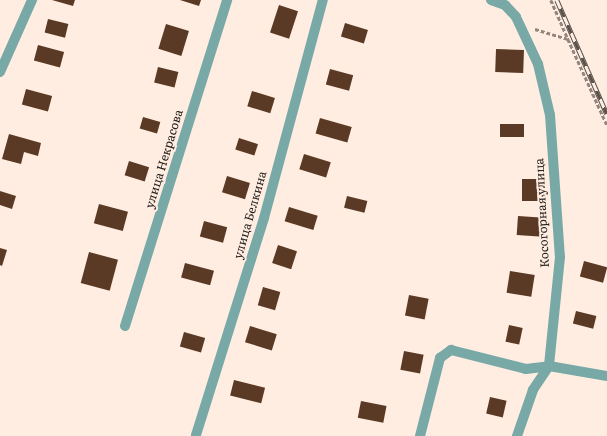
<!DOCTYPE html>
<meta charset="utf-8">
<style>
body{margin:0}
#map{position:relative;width:607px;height:436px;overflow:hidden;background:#ffede2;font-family:Literata,serif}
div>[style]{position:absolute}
.building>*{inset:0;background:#5a3a24;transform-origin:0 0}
.path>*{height:2.5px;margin-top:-1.25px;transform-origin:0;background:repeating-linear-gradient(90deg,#92867e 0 4px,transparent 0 6px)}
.minor>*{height:10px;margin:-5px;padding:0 5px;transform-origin:5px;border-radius:5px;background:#78a9a7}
.rail>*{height:4.5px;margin-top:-2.25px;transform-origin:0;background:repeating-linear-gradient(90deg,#ffede2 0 9px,#5b524c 0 18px);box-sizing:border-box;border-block:1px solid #5b524c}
span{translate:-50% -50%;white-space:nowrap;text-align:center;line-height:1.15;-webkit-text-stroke:4px #ffede2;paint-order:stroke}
.street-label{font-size:12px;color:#28221e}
</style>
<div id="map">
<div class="building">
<div style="clip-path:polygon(52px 0,75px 0,73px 6px)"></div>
<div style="clip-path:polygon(180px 0,201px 0,199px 6px)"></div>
<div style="left:279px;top:5px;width:20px;height:29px;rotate:18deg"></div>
<div style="left:48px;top:19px;width:21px;height:14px;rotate:14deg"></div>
<div style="left:345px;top:23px;width:24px;height:14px;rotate:17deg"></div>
<div style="left:166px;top:24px;width:24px;height:26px;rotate:17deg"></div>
<div style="left:38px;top:45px;width:27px;height:16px;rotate:15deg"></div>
<div style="left:496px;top:49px;width:28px;height:23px;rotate:2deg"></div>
<div style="left:158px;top:67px;width:21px;height:16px;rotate:14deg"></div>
<div style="left:330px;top:69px;width:24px;height:16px;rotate:15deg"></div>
<div style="left:26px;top:89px;width:27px;height:16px;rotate:15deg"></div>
<div style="left:252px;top:91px;width:24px;height:16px;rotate:17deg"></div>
<div style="left:143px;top:117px;width:18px;height:12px;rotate:16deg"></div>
<div style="left:320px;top:118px;width:33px;height:16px;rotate:16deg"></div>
<div style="left:500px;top:124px;width:24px;height:13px"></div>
<div style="clip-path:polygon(9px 134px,41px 143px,38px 156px,24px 152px,21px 164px,2px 159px)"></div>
<div style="left:239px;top:138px;width:20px;height:12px;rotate:18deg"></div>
<div style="left:304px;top:154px;width:28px;height:16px;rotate:17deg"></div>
<div style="left:129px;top:161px;width:21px;height:15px;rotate:17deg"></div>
<div style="left:227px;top:176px;width:24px;height:17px;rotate:17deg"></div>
<div style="left:522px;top:179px;width:24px;height:22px"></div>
<div style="clip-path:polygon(0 191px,16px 196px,12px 209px,0 205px)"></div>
<div style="left:347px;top:196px;width:21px;height:12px;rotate:14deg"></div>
<div style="left:99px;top:204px;width:30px;height:20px;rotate:15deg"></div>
<div style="left:289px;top:207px;width:30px;height:15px;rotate:17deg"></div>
<div style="left:518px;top:216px;width:26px;height:19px;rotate:4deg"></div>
<div style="left:204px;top:221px;width:24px;height:16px;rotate:15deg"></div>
<div style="left:278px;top:245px;width:20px;height:19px;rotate:18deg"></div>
<div style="clip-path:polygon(0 248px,7px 250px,2px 266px,0 265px)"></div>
<div style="left:89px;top:252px;width:30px;height:32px;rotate:15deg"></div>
<div style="left:584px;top:261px;width:24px;height:16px;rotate:15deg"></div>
<div style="left:185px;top:263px;width:30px;height:15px;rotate:15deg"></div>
<div style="left:510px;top:271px;width:25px;height:22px;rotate:9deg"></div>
<div style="left:263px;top:287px;width:18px;height:19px;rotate:16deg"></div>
<div style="left:409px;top:295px;width:20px;height:21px;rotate:11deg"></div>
<div style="left:576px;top:311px;width:21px;height:13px;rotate:14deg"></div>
<div style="left:509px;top:325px;width:14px;height:17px;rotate:12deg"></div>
<div style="left:250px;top:326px;width:28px;height:17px;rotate:17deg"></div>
<div style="left:184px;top:332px;width:22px;height:15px;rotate:16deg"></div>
<div style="left:404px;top:351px;width:20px;height:19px;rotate:11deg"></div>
<div style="left:234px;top:380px;width:32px;height:16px;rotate:14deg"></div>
<div style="left:490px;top:397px;width:17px;height:17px;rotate:13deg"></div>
<div style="left:361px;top:401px;width:26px;height:17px;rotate:11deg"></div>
</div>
<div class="path">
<div style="left:551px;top:0;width:43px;rotate:66.4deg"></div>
<div style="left:535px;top:29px;width:34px;rotate:17deg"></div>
<div style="left:568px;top:39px;width:94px;rotate:65.6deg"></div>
</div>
<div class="minor">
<div style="left:491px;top:0;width:15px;rotate:20deg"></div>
<div style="left:505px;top:5px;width:16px;rotate:47deg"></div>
<div style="left:516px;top:17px;width:52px;rotate:64.9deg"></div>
<div style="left:538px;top:64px;width:52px;rotate:76.8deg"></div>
<div style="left:550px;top:115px;width:142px;rotate:86deg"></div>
<div style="left:560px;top:257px;width:110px;rotate:95.8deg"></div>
<div style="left:549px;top:366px;width:29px;rotate:124deg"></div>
<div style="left:533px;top:390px;width:49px;rotate:109.2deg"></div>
<div style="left:0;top:72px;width:79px;rotate:-66deg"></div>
<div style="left:125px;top:326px;width:342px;rotate:-72.6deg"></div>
<div style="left:196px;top:435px;width:227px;rotate:-72.6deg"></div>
<div style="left:264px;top:218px;width:226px;rotate:-74.9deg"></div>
<div style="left:420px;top:436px;width:81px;rotate:-75.6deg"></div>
<div style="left:440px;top:358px;width:14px;rotate:-36deg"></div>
<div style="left:451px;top:350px;width:77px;rotate:14.2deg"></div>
<div style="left:526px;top:369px;width:23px;rotate:-7deg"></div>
<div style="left:549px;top:366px;width:59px;rotate:9.8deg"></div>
</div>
<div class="rail">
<div style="left:557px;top:0;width:124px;rotate:66.3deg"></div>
</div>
<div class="street-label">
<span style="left:164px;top:159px;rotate:-73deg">улица Некрасова</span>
<span style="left:542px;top:213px;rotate:-93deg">Косогорная улица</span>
<span style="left:250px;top:215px;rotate:-74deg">улица Белкина</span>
</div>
</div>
